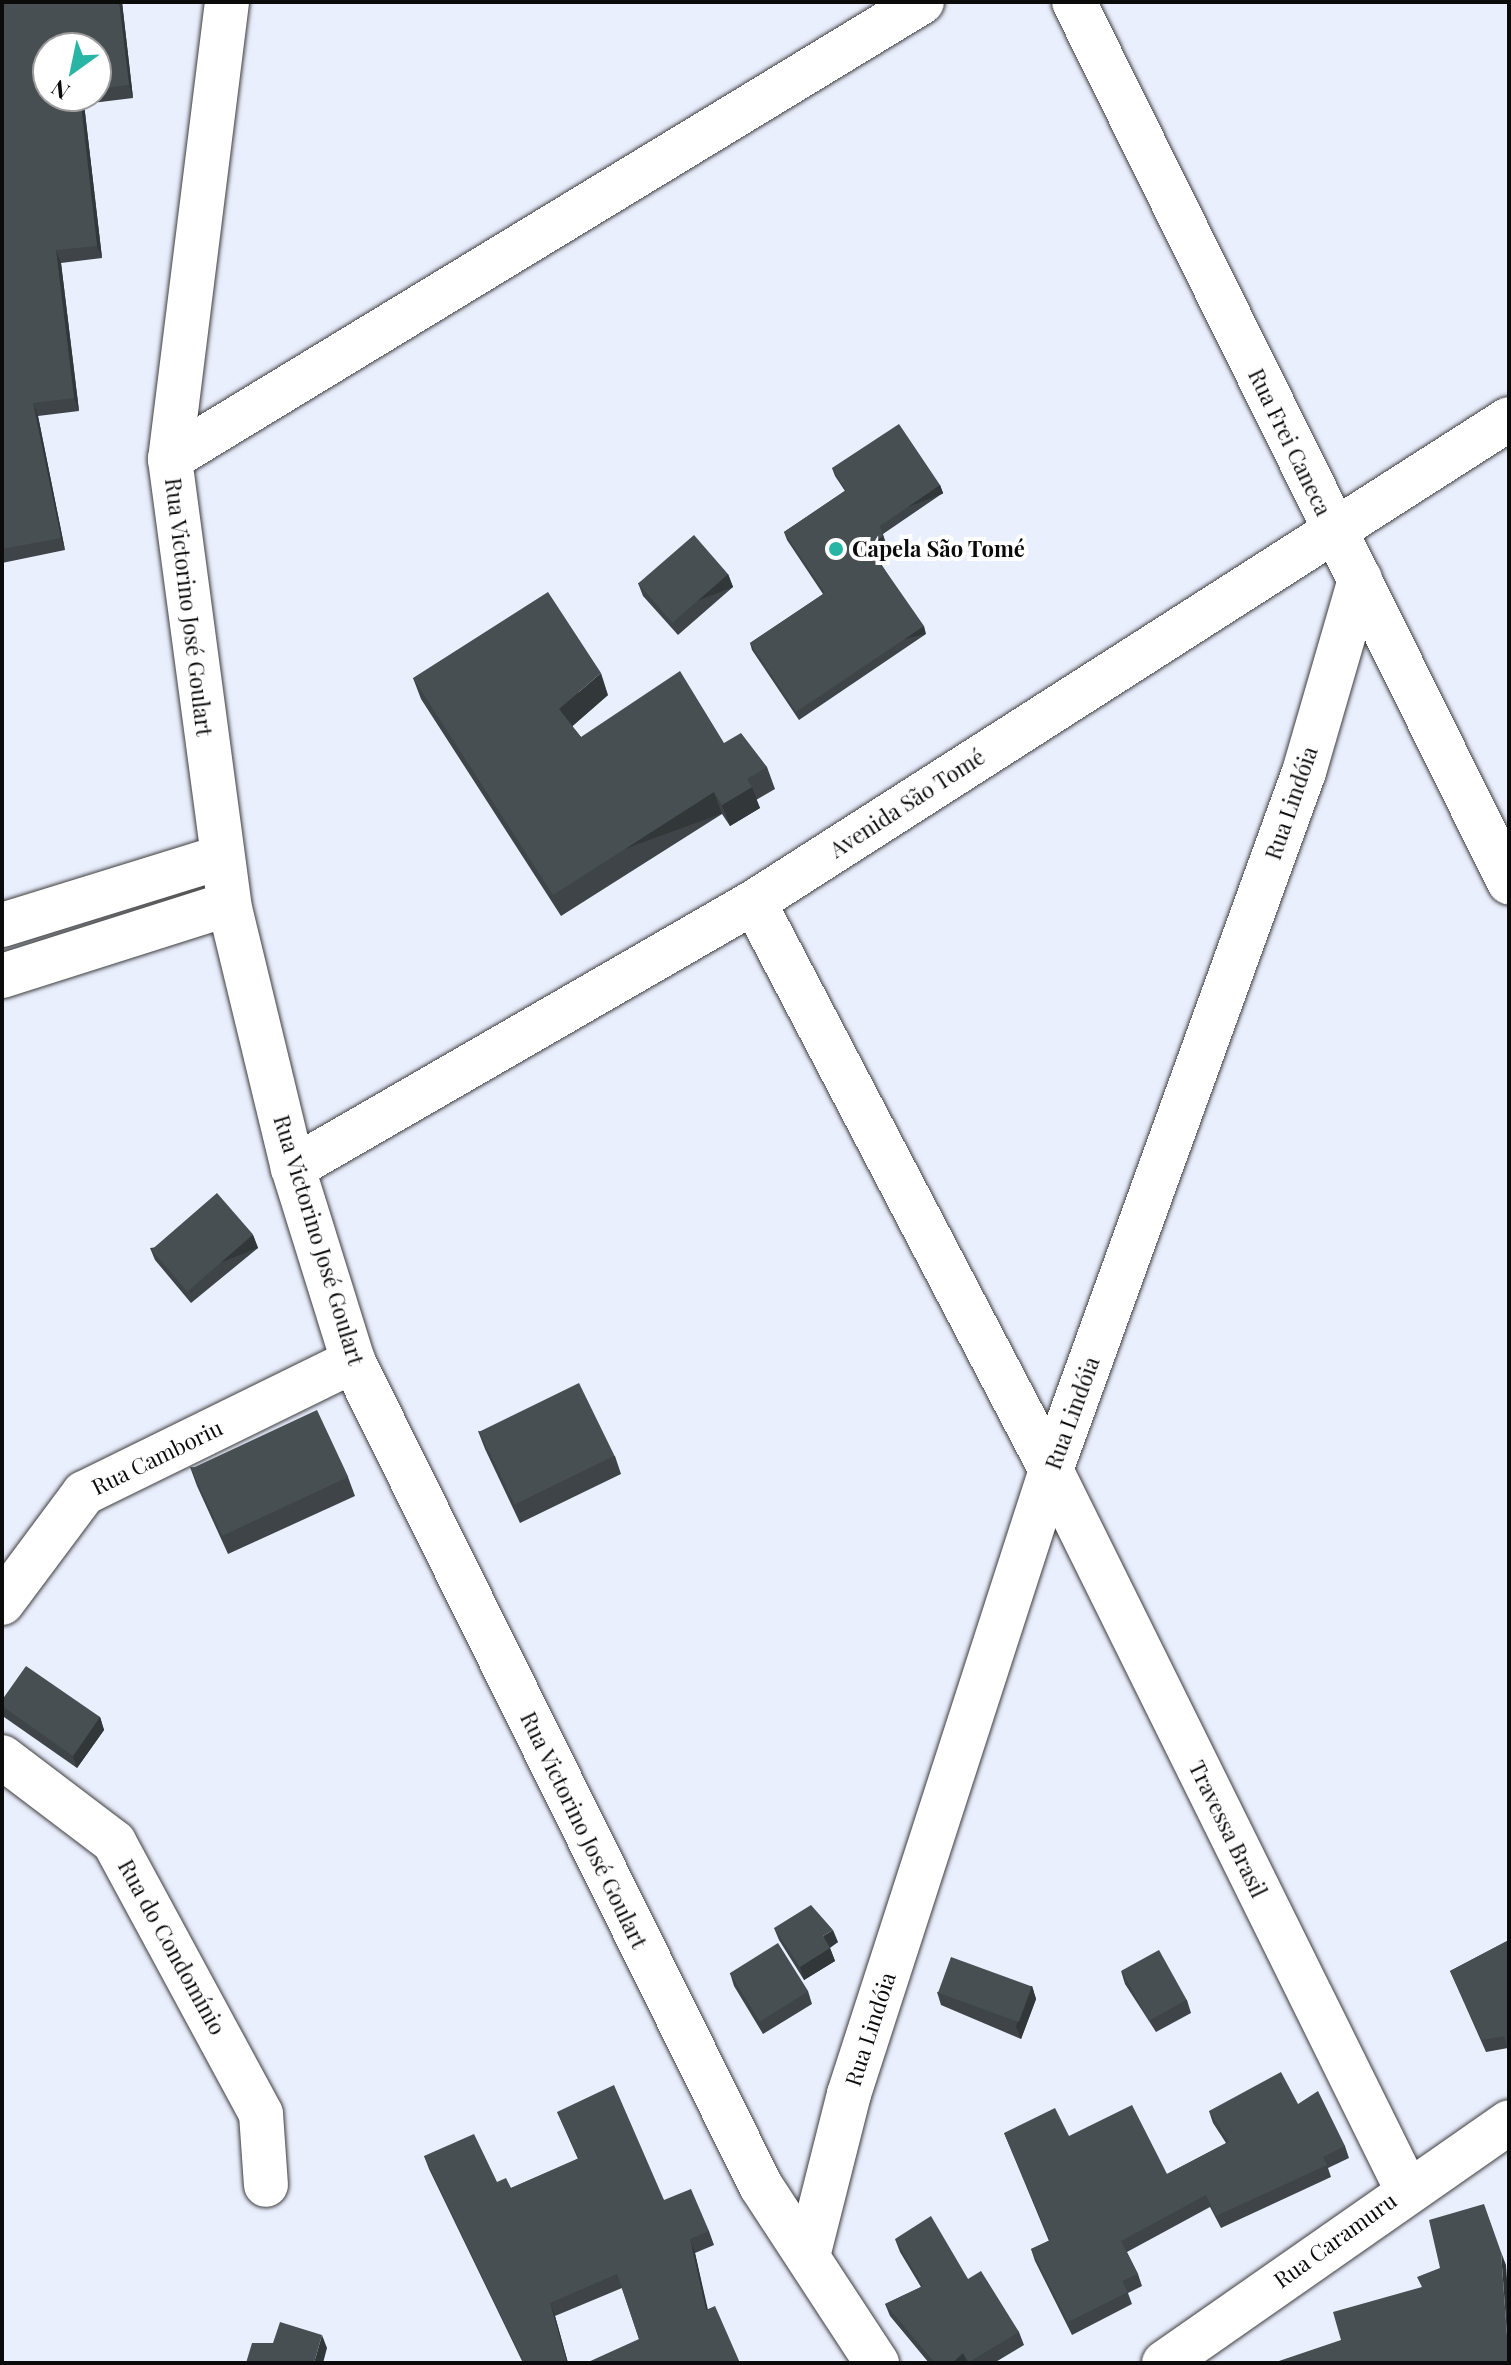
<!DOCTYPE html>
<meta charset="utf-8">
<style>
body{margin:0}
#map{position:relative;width:1511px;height:2365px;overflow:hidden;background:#eaeffe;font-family:"Playfair Display",serif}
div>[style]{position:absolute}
.roads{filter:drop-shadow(0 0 2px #3e3e3e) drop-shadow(0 0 2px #3e3e3e)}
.minor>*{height:44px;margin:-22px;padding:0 22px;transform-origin:22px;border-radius:22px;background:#fff}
.wall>*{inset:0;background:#3e4447}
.shaded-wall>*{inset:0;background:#32373a;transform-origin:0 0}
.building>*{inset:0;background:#484f53;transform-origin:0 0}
.dots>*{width:22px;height:22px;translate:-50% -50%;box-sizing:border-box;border:4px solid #fff;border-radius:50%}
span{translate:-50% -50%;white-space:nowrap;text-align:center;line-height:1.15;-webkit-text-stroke:8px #fff;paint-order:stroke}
.street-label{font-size:22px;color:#0b0b0b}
.poi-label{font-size:22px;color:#0b0b0b;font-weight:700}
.left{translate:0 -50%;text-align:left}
.frame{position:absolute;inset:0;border:4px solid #0b0b0b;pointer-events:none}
.north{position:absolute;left:32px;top:32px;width:80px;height:80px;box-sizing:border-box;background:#fff;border:2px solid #9d9d9d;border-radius:50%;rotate:213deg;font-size:22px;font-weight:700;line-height:32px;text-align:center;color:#0b0b0b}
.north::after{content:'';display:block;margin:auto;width:28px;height:36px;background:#29b5a5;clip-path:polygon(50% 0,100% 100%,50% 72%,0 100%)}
</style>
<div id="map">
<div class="roads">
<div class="minor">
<div style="left:227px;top:2px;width:461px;rotate:97.1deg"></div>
<div style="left:170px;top:459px;width:449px;rotate:82.4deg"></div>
<div style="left:229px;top:904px;width:272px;rotate:76.4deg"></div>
<div style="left:293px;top:1168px;width:202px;rotate:72.7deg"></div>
<div style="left:353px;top:1361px;width:920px;rotate:63.69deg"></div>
<div style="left:761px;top:2186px;width:212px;rotate:56.8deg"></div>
<div style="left:1074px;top:2px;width:982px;rotate:63.7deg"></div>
<div style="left:170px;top:459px;width:880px;rotate:-31.29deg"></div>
<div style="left:754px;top:902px;width:641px;rotate:62.4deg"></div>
<div style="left:1051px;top:1470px;width:801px;rotate:63.69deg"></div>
<div style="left:2px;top:925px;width:229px;rotate:-17.2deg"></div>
<div style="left:2px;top:976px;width:238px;rotate:-17.6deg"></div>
<div style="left:293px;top:1168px;width:532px;rotate:-29.99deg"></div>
<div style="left:754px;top:902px;width:896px;rotate:-32.61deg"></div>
<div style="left:2px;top:1603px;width:137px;rotate:-53.3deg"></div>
<div style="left:84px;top:1493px;width:300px;rotate:-26.1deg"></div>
<div style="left:2px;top:1757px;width:141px;rotate:37.2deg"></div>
<div style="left:114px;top:1842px;width:309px;rotate:61.6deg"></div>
<div style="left:261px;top:2114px;width:71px;rotate:86deg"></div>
<div style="left:808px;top:2256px;width:167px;rotate:-75.8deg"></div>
<div style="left:849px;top:2094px;width:656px;rotate:-72.06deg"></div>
<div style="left:1051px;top:1470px;width:742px;rotate:-70.08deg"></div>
<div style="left:1304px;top:772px;width:201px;rotate:-73.8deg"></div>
<div style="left:1164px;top:2363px;width:421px;rotate:-34.9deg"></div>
</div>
</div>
<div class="wall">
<div style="clip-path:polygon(evenodd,2px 2px,122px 2px,133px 98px,84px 104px,102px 258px,61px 263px,79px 411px,38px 416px,65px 550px,2px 563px,2px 2px,96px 48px,96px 96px,48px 96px,96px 48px)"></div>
<div style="clip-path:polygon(832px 468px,940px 485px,943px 493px,883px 534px,886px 544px,874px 553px,926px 634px,799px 720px,752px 650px,750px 643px,823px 594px,787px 540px,784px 532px,845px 491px,835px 476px)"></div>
<div style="clip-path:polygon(728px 574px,733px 587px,678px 635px,643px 596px,638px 583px)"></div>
<div style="clip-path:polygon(413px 678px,608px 695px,572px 726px,581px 737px,724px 743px,767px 767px,775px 789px,756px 800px,760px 808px,730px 826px,722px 814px,561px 916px,421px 699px)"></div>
<div style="clip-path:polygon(253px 1235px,258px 1248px,191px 1303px,155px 1260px,150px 1248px)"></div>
<div style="clip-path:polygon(478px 1431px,615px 1456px,621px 1474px,520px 1523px,485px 1449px)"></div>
<div style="clip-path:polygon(190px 1467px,348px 1477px,355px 1496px,228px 1554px,197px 1486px)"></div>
<div style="clip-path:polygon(2px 1706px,100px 1717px,104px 1730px,77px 1768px,4px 1717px)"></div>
<div style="clip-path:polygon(774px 1928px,838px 1942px,830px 1948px,835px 1961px,804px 1980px,779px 1940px)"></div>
<div style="clip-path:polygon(1509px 1940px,1508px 2048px,1486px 2052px,1450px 1971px)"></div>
<div style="clip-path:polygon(1121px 1971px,1187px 2000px,1191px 2013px,1156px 2032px,1125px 1984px)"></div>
<div style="clip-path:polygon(730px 1973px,808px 1991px,812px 2004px,763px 2034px,734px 1986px)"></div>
<div style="clip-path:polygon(1032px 1986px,1036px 1999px,1021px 2039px,941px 2005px,937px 1992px)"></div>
<div style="clip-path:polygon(1298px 2104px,1345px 2146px,1349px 2158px,1328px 2168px,1331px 2177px,1221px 2228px,1210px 2207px,1127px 2252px,1138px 2274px,1142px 2286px,1128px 2293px,1132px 2304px,1072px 2335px,1035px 2261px,1031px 2249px,1049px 2241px,1004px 2133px,1167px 2174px,1226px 2143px,1213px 2123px,1209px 2111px)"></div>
<div style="clip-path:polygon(557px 2112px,664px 2200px,709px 2231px,714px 2245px,695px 2253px,707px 2309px,639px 2339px,622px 2288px,555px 2316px,568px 2363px,523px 2363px,429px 2169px,424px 2156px,511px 2188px,578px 2159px)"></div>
<div style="clip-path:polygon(895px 2239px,968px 2279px,1019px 2332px,1024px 2345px,994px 2363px,929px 2363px,890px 2316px,885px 2304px,921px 2287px,900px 2252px)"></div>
</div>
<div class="shaded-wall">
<div style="clip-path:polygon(119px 2px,122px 2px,133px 98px,129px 85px)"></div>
<div style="clip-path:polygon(80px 96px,81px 96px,84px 104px,102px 258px,97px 246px)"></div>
<div style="clip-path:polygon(56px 250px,61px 263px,79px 411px,74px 398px)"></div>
<div style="clip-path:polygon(33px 403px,38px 416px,65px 550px,61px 538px)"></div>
<div style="left:940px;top:485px;width:9px;height:73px;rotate:69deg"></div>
<div style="clip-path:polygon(883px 536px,886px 544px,872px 555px,869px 547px)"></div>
<div style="left:728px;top:574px;width:14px;height:73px;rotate:69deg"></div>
<div style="left:924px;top:626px;width:8px;height:154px;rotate:76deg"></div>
<div style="clip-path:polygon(601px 673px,608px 695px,567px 731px,559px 709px)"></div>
<div style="clip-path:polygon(752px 787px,760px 808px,730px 826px,722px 805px)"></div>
<div style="left:714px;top:792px;width:23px;height:191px;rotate:70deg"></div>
<div style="left:253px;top:1235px;width:14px;height:87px;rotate:69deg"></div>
<div style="clip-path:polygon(100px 1717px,104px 1730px,77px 1768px,73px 1756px)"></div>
<div style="clip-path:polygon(833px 1930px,838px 1942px,827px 1949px,823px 1936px)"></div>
<div style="clip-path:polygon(830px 1948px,835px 1961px,804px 1980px,800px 1967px)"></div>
<div style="clip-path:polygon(1032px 1986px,1036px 1999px,1021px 2039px,1016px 2026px)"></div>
<div style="clip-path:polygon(690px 2239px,695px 2253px,711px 2323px,706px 2310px)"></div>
<div style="clip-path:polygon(1501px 2252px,1506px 2265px,1509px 2308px,1509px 2363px)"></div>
<div style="clip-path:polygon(550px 2303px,555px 2316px,568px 2363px,567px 2363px)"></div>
<div style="clip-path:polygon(322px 2335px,327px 2348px,323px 2363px,314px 2363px)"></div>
<div style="clip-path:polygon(963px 2353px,967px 2363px,952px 2363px)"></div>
</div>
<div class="building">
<div style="clip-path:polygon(2px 2px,119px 2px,129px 85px,96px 89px,96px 48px,48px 48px,48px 96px,80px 96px,97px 246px,56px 250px,74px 398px,33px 403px,61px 538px,2px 549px)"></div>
<div style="clip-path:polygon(899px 424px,940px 485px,880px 526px,883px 536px,869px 547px,924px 626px,796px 712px,750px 643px,825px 593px,784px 532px,846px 490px,832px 468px)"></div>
<div style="left:694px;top:535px;width:52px;height:74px;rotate:49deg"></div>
<div style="clip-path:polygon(548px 592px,601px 673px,559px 709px,581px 737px,680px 671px,724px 743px,741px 733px,767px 767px,747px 779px,752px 787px,722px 805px,714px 792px,553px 895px,413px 678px)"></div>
<div style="left:217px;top:1193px;width:55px;height:87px;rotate:49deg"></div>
<div style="left:579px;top:1383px;width:81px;height:111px;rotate:64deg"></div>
<div style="left:317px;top:1410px;width:74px;height:139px;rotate:65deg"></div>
<div style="clip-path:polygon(26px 1666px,100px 1717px,73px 1756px,2px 1706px,2px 1700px)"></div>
<div style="clip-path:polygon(811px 1905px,833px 1930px,823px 1936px,830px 1948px,800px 1967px,774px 1928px)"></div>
<div style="clip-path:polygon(1509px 1940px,1509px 2052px,1504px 2036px,1482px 2040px,1450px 1971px)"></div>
<div style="left:778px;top:1943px;width:57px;height:57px;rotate:58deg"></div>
<div style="left:1159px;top:1950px;width:57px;height:43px;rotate:61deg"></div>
<div style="left:951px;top:1957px;width:86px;height:38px;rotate:20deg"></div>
<div style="clip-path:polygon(1281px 2072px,1298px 2104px,1318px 2091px,1345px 2146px,1323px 2157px,1327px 2165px,1216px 2216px,1206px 2195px,1121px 2241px,1138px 2274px,1122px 2281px,1128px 2292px,1068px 2322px,1031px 2249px,1050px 2240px,1004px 2133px,1055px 2108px,1069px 2136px,1132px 2105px,1167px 2174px,1229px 2142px,1209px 2111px)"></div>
<div style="clip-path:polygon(614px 2085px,664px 2200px,691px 2189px,709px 2231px,690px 2239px,706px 2310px,715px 2306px,740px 2363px,586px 2363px,639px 2339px,617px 2274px,550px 2303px,567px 2363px,524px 2363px,424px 2156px,474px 2134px,497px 2182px,506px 2178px,511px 2188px,579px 2158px,557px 2112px)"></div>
<div style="clip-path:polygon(1484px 2204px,1501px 2252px,1509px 2363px,1273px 2363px,1341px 2340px,1333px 2312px,1422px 2287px,1417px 2277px,1440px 2268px,1429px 2220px)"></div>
<div style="clip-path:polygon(931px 2216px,968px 2279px,981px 2271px,1019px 2332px,969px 2362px,963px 2353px,952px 2363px,935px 2363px,885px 2304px,923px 2286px,895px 2239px)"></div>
<div style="clip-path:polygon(280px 2322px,322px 2335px,314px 2363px,246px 2363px,252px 2343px,273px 2343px)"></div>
</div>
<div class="dots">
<div style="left:836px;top:549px;background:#29b5a5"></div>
</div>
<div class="street-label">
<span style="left:1290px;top:442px;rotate:64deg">Rua Frei Caneca</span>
<span style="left:189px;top:607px;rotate:83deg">Rua Victorino José Goulart</span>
<span style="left:907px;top:803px;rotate:-33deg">Avenida São Tomé</span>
<span style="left:1291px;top:803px;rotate:-71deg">Rua Lindóia</span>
<span style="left:319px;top:1240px;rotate:73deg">Rua Victorino José Goulart</span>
<span style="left:1072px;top:1413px;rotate:-70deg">Rua Lindóia</span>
<span style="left:157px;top:1457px;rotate:-26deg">Rua Camboriu</span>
<span style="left:1228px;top:1829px;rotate:64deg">Travessa Brasil</span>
<span style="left:584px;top:1830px;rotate:64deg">Rua Victorino José Goulart</span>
<span style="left:172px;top:1947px;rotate:61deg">Rua do Condomínio</span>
<span style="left:870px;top:2029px;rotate:-72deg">Rua Lindóia</span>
<span style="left:1335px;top:2240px;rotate:-36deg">Rua Caramuru</span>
</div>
<div class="poi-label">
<span class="left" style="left:852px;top:549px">Capela São Tomé</span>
</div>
<div class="frame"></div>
<div class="north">N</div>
</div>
